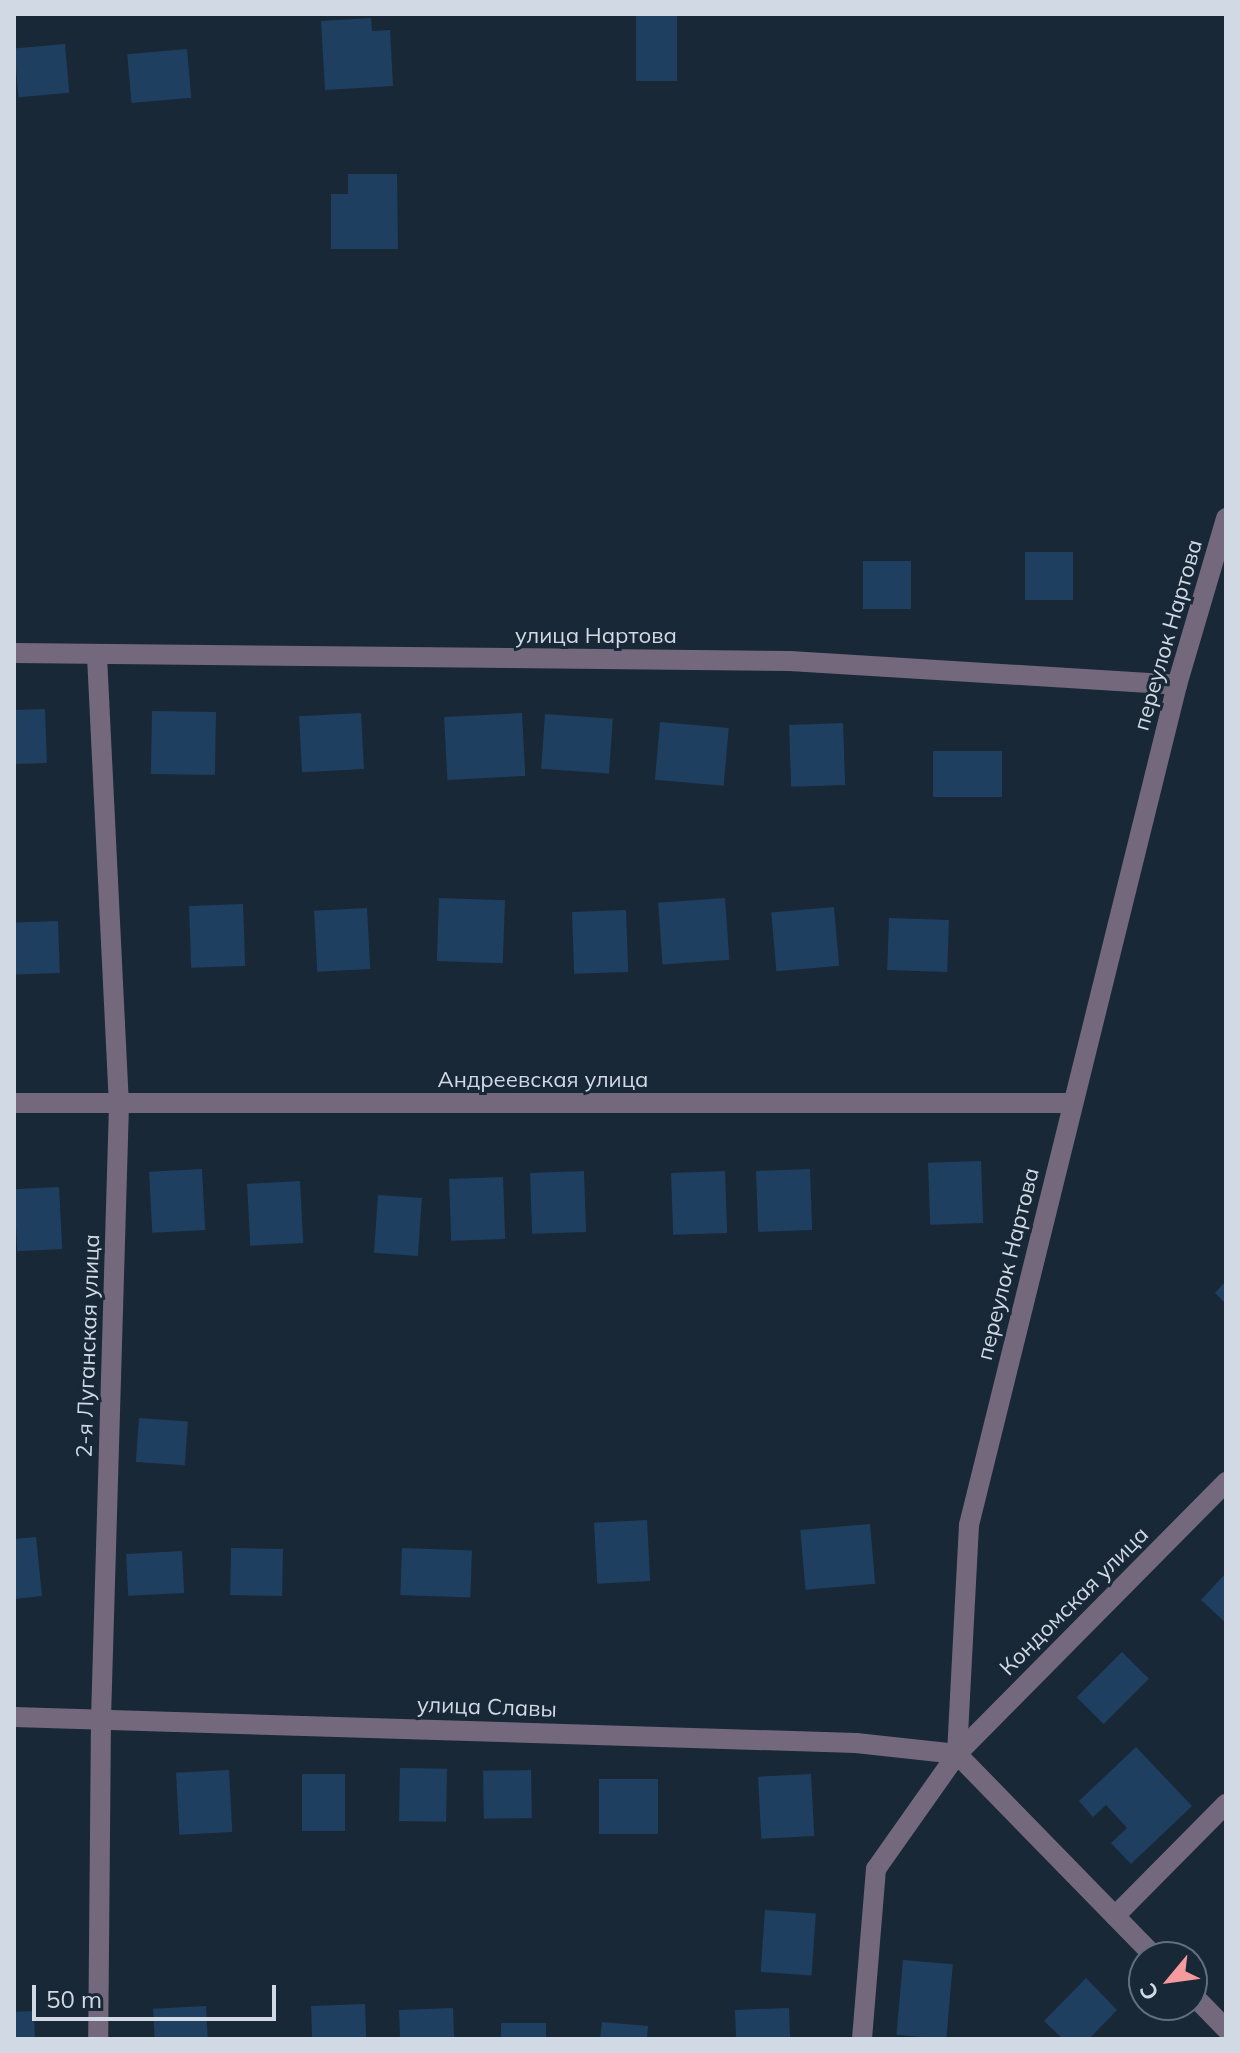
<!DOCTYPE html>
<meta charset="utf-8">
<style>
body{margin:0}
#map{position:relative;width:1240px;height:2053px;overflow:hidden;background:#192837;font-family:Mulish,sans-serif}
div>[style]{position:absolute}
.building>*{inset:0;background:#1f3f60;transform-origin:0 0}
.minor>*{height:20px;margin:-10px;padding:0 10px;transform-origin:10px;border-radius:10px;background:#74697c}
span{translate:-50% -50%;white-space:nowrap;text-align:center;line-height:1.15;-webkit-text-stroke:6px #192837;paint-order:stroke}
.street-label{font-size:22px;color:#d1dae4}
.frame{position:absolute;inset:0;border:16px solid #d1dae4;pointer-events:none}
.north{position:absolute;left:1128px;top:1941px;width:80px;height:80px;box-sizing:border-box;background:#192837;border:2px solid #636f7c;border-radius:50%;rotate:241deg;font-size:22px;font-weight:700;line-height:32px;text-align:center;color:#d1dae4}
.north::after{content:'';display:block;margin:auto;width:28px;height:36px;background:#f59b9d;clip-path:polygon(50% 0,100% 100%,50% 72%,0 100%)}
.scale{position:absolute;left:32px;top:1985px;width:244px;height:36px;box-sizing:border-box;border:4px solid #d1dae4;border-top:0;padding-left:10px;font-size:24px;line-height:28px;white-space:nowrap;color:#d1dae4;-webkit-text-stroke:6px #192837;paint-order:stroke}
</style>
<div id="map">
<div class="building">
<div style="left:636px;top:14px;width:41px;height:67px"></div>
<div style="clip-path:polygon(371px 18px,372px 31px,390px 30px,393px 86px,325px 90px,321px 21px)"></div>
<div style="left:65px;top:44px;width:49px;height:51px;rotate:85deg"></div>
<div style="left:187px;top:49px;width:49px;height:60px;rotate:85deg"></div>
<div style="clip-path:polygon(348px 174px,397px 174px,398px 249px,331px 249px,331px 194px,348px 194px)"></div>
<div style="left:1025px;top:552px;width:48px;height:48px"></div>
<div style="left:863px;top:561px;width:48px;height:48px"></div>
<div style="left:45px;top:709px;width:54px;height:31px;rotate:88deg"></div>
<div style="left:152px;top:711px;width:64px;height:63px;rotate:1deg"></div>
<div style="left:361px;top:713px;width:56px;height:62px;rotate:87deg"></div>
<div style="left:522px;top:713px;width:63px;height:78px;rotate:87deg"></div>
<div style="left:545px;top:714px;width:68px;height:55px;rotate:4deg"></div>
<div style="left:660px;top:722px;width:69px;height:58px;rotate:5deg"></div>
<div style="left:843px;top:723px;width:62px;height:54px;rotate:88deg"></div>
<div style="left:933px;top:751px;width:69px;height:46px"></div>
<div style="left:439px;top:898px;width:66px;height:63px;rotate:2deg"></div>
<div style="left:725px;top:898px;width:62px;height:67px;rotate:86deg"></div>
<div style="left:243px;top:904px;width:62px;height:54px;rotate:88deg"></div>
<div style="left:834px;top:907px;width:59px;height:63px;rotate:85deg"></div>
<div style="left:367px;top:908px;width:61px;height:53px;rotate:87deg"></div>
<div style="left:626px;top:910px;width:62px;height:54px;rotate:88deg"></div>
<div style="left:889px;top:918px;width:60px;height:52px;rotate:2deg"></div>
<div style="left:58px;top:921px;width:52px;height:44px;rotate:88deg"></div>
<div style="left:981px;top:1161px;width:62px;height:53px;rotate:88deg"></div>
<div style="left:202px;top:1169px;width:61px;height:53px;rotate:87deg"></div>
<div style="left:810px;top:1169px;width:61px;height:54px;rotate:88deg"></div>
<div style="left:584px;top:1171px;width:61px;height:54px;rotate:88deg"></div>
<div style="left:725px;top:1171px;width:62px;height:54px;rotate:88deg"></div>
<div style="left:503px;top:1177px;width:62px;height:54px;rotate:88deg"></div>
<div style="left:300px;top:1181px;width:62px;height:53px;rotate:87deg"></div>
<div style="left:59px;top:1187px;width:62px;height:45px;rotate:87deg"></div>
<div style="left:378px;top:1195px;width:44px;height:58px;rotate:4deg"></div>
<div style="clip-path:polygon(1226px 1281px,1226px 1304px,1215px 1293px)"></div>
<div style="left:139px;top:1418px;width:49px;height:44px;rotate:4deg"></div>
<div style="left:647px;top:1520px;width:61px;height:53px;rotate:87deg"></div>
<div style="left:870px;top:1524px;width:60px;height:70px;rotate:85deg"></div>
<div style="clip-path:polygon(36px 1537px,42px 1596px,14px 1599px,14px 1539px)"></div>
<div style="left:231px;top:1548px;width:52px;height:47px;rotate:1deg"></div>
<div style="left:402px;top:1548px;width:70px;height:47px;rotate:2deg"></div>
<div style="left:182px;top:1551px;width:42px;height:56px;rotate:87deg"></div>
<div style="clip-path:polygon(1226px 1573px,1226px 1623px,1201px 1600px)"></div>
<div style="left:1122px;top:1652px;width:38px;height:64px;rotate:45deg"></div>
<div style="clip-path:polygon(1136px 1747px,1192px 1806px,1131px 1864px,1111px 1843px,1127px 1828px,1106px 1805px,1093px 1817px,1079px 1801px)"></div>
<div style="left:400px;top:1768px;width:47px;height:53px;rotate:1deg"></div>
<div style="left:229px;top:1770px;width:62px;height:53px;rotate:87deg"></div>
<div style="left:531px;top:1770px;width:48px;height:48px;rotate:89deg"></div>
<div style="left:302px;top:1774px;width:43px;height:57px"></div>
<div style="left:811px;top:1774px;width:62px;height:53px;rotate:87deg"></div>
<div style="left:599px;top:1779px;width:59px;height:55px"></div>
<div style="left:765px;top:1910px;width:51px;height:62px;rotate:4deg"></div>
<div style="left:903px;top:1960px;width:50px;height:75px;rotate:5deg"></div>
<div style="clip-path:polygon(1086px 1978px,1117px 2010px,1089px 2039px,1063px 2039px,1044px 2021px)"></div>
<div style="left:365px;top:2004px;width:35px;height:54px;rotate:88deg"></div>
<div style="left:206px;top:2006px;width:33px;height:53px;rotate:87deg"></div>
<div style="left:453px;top:2008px;width:31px;height:54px;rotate:88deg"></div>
<div style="left:789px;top:2008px;width:31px;height:54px;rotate:88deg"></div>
<div style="left:34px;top:2011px;width:28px;height:20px;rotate:88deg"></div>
<div style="clip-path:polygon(602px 2022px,648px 2026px,647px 2039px,600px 2039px)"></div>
<div style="left:501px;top:2023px;width:45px;height:16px"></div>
</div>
<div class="minor">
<div style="left:14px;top:653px;width:776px;rotate:0.59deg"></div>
<div style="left:790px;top:661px;width:388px;rotate:3.5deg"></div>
<div style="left:97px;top:656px;width:450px;rotate:87.2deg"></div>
<div style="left:119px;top:1105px;width:613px;rotate:91.68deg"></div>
<div style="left:101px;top:1718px;width:321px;rotate:90.5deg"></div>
<div style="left:14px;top:1103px;width:1058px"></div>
<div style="left:14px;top:1717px;width:842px;rotate:1.77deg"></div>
<div style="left:856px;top:1743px;width:102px;rotate:6.2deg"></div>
<div style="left:1115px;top:1916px;width:158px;rotate:-45.3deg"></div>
<div style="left:1155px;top:1957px;width:284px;rotate:-134.3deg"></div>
<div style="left:957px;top:1754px;width:229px;rotate:-87deg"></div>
<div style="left:969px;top:1525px;width:865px;rotate:-76.09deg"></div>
<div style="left:1177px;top:685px;width:174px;rotate:-73.6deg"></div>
<div style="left:1192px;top:1994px;width:49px;rotate:45.8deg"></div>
<div style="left:862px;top:2039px;width:171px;rotate:-85.3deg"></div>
<div style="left:876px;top:1869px;width:141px;rotate:-54.8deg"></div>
<div style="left:957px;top:1754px;width:383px;rotate:-45.3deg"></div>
</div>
<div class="street-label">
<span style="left:1168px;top:635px;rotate:-74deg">переулок Нартова</span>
<span style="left:596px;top:636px">улица Нартова</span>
<span style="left:543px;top:1080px">Андреевская улица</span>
<span style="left:1008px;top:1264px;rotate:-76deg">переулок Нартова</span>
<span style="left:88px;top:1346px;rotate:-88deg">2-я Луганская улица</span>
<span style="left:1074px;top:1601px;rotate:-45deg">Кондомская улица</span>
<span style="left:487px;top:1707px;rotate:2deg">улица Славы</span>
</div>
<div class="frame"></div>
<div class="north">С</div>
<div class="scale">50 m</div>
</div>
